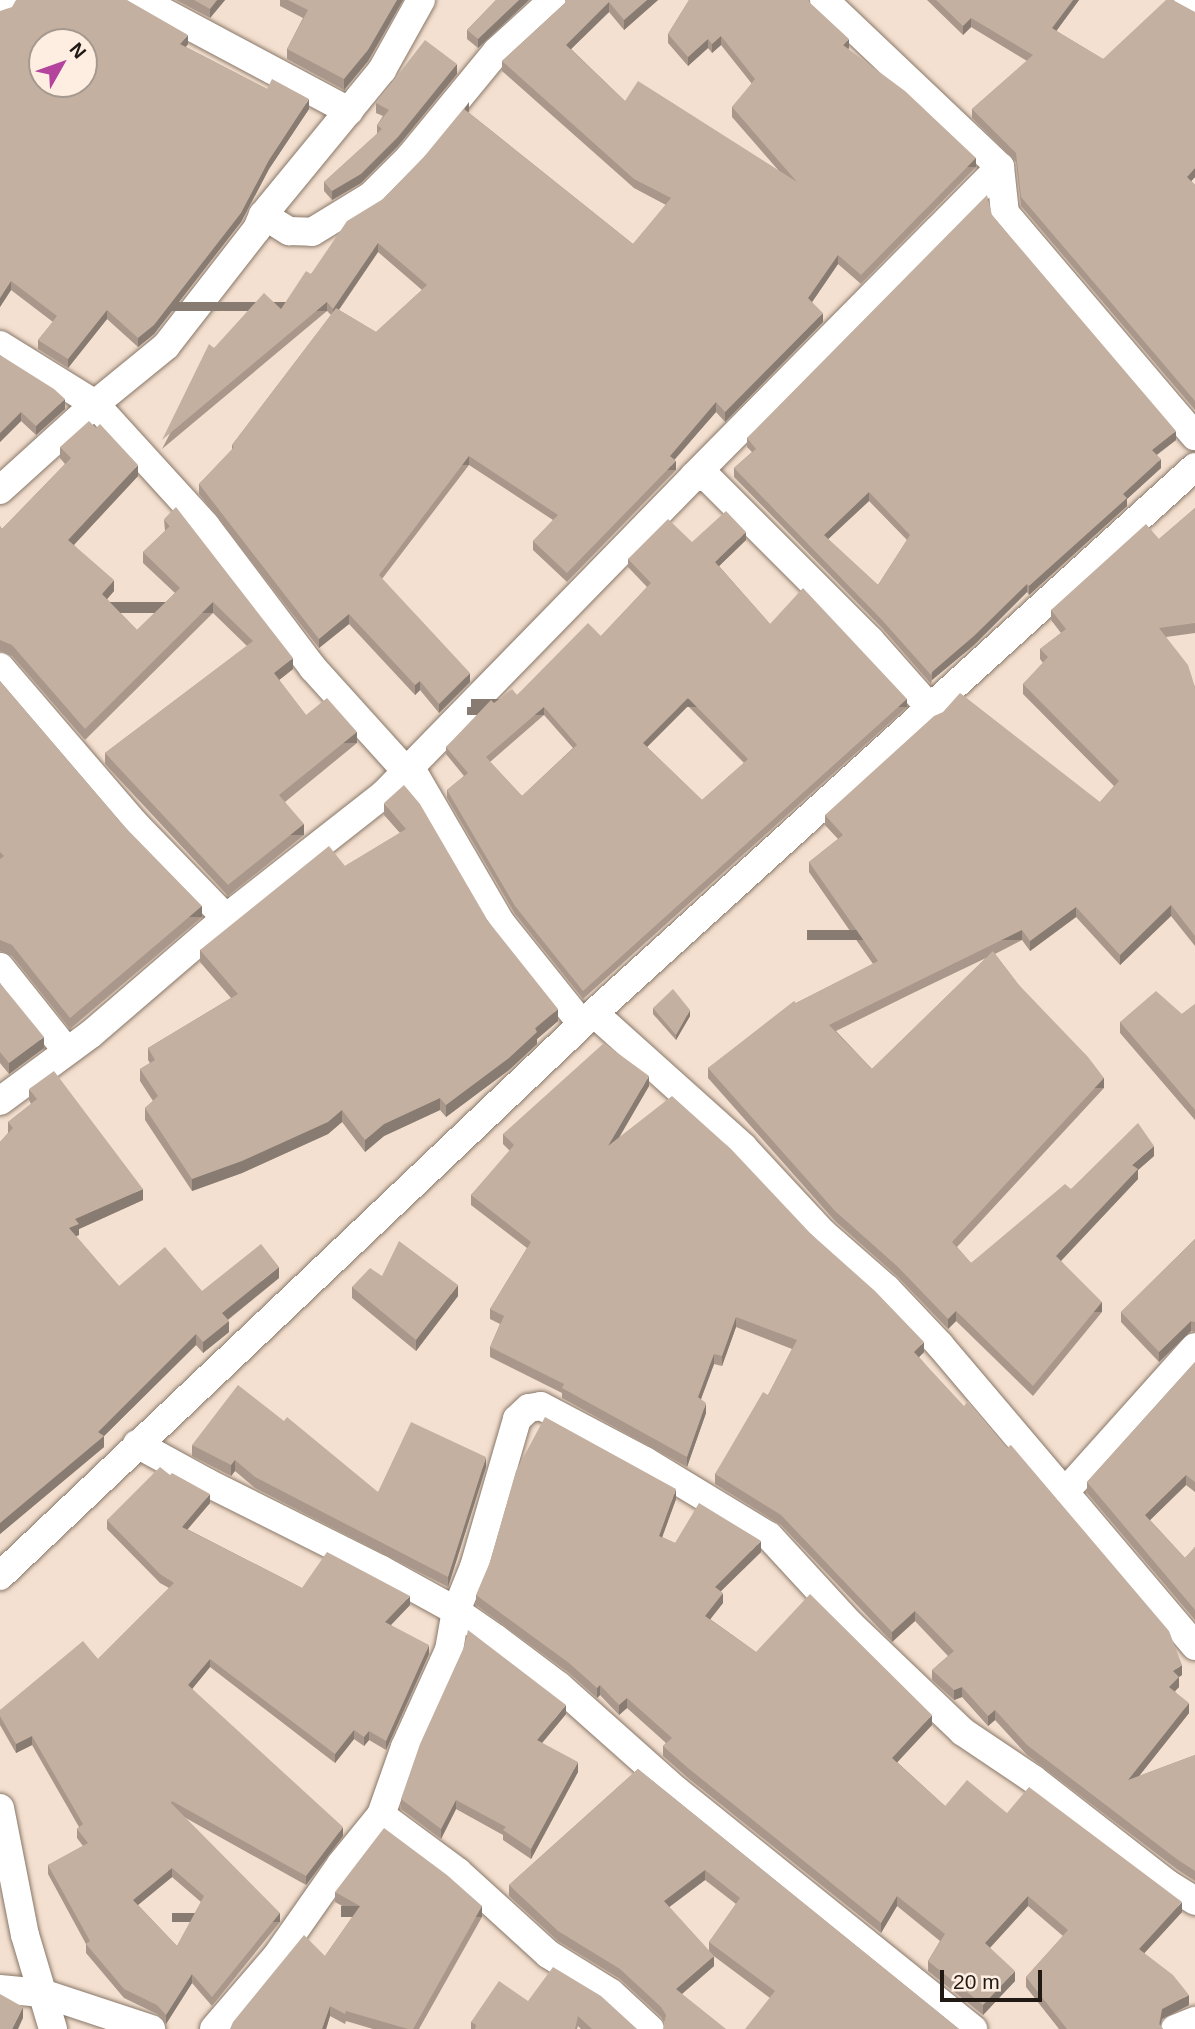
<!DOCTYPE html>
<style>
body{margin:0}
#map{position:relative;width:1195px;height:2029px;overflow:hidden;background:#f4e0d0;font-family:Arial,sans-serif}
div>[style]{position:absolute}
.roads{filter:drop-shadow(0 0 2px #887768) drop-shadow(0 0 2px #887768)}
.minor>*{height:28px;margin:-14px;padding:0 14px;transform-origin:14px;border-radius:14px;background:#fff}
.wall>*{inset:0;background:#a8978a}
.shaded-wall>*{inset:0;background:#887b71;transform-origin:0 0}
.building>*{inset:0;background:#c3b0a1}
span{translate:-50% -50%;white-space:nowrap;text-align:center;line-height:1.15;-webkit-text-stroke:5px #feeee1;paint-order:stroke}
.north{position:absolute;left:28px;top:28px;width:70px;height:70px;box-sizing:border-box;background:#feeee1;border:2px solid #a5998f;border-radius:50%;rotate:50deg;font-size:19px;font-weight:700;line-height:28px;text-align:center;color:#201914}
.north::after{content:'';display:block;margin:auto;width:24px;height:32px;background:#b4439e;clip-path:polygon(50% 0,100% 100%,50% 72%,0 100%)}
.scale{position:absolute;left:940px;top:1970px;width:102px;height:32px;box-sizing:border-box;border:4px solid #201914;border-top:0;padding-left:9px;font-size:21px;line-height:24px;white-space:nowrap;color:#201914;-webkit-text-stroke:5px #feeee1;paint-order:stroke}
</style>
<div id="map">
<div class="roads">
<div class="minor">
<div style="left:141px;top:0;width:236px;rotate:28.1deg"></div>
<div style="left:824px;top:0;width:243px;rotate:43.5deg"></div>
<div style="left:1000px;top:167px;width:46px;rotate:83.8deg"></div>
<div style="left:1005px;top:213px;width:293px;rotate:49.6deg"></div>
<div style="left:1188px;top:0;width:8px;rotate:30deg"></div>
<div style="left:0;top:5px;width:6px;rotate:-51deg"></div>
<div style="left:263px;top:215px;width:31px;rotate:32deg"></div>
<div style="left:289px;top:231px;width:23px;rotate:2deg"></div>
<div style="left:312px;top:232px;width:69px;rotate:-31.4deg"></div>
<div style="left:371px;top:196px;width:55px;rotate:-45deg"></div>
<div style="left:410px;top:157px;width:137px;rotate:-50.6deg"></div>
<div style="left:497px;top:51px;width:76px;rotate:-42.3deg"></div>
<div style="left:0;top:345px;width:112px;rotate:31.8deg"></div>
<div style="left:95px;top:404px;width:165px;rotate:47.7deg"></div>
<div style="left:206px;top:526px;width:178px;rotate:53deg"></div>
<div style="left:313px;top:668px;width:139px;rotate:47.9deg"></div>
<div style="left:694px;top:476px;width:435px;rotate:-45.3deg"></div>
<div style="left:0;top:490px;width:128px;rotate:-42.2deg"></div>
<div style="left:95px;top:404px;width:92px;rotate:-39.2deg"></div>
<div style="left:166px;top:346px;width:148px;rotate:-52.1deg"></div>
<div style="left:257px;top:229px;width:15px;rotate:-67deg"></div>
<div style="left:263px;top:215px;width:188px;rotate:-50.6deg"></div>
<div style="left:382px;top:70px;width:80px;rotate:-60.9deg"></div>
<div style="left:0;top:667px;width:208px;rotate:49.3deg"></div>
<div style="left:136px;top:825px;width:129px;rotate:45.9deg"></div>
<div style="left:409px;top:765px;width:183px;rotate:59.8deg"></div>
<div style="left:501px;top:923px;width:129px;rotate:51.3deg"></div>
<div style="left:0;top:967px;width:107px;rotate:51.4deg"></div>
<div style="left:595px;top:1014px;width:199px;rotate:41.9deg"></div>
<div style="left:743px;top:1147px;width:117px;rotate:47.1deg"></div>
<div style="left:823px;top:1233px;width:85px;rotate:41.2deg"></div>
<div style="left:887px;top:1289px;width:76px;rotate:46.6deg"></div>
<div style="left:939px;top:1344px;width:396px;rotate:49.7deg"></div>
<div style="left:0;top:1101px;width:113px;rotate:-36.4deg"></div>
<div style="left:91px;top:1034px;width:178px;rotate:-40.7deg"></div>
<div style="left:226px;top:918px;width:201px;rotate:-38.1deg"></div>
<div style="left:384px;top:794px;width:444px;rotate:-45.7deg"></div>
<div style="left:694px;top:476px;width:14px;rotate:8deg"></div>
<div style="left:708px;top:478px;width:229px;rotate:45deg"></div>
<div style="left:870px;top:640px;width:94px;rotate:48.5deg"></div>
<div style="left:137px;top:1444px;width:79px;rotate:28.8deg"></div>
<div style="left:206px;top:1482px;width:195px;rotate:26.6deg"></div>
<div style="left:380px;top:1569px;width:87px;rotate:28.9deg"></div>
<div style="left:456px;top:1611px;width:47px;rotate:34.7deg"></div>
<div style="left:495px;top:1638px;width:80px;rotate:36.9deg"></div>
<div style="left:559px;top:1686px;width:158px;rotate:41.7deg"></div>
<div style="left:677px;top:1791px;width:380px;rotate:38.8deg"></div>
<div style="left:1064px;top:1493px;width:196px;rotate:-48.1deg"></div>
<div style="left:0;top:1576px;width:802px;rotate:-43.48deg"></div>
<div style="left:582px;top:1024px;width:828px;rotate:-42.26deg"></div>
<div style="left:0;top:1808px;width:129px;rotate:78.9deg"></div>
<div style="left:25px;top:1935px;width:98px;rotate:73.4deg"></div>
<div style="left:381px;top:1815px;width:96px;rotate:36.5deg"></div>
<div style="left:458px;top:1872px;width:122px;rotate:42.3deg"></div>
<div style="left:548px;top:1954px;width:74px;rotate:31.8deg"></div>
<div style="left:611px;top:1993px;width:53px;rotate:42.7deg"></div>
<div style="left:0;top:1989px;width:42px;rotate:5.4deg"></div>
<div style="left:42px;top:1993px;width:115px;rotate:18.3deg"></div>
<div style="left:214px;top:2029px;width:95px;rotate:-49.3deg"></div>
<div style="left:276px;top:1957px;width:113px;rotate:-55deg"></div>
<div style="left:341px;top:1864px;width:63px;rotate:-50.8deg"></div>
<div style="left:381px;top:1815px;width:72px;rotate:-70.6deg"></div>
<div style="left:405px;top:1747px;width:107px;rotate:-65.6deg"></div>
<div style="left:449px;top:1650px;width:40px;rotate:-80deg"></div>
<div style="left:456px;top:1611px;width:48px;rotate:-67.8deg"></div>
<div style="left:474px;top:1567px;width:154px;rotate:-73.8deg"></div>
<div style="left:517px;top:1419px;width:16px;rotate:-43deg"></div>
<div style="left:529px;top:1408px;width:12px;rotate:-9deg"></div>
<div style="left:541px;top:1406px;width:118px;rotate:27.9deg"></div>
<div style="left:645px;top:1461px;width:145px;rotate:31.2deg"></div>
<div style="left:769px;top:1536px;width:120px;rotate:47.4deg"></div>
<div style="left:850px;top:1624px;width:156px;rotate:43.7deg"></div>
<div style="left:963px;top:1732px;width:84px;rotate:33.9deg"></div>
<div style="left:1033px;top:1779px;width:171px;rotate:37.9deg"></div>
<div style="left:1168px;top:1884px;width:32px;rotate:32deg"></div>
<div style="left:1175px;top:2029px;width:22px;rotate:-22deg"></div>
</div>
</div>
<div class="wall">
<div style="clip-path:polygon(176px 0,225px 0,210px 18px)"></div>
<div style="clip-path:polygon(280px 0,403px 0,368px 61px,344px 90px,287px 59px,287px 49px,303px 18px,280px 6px)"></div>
<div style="clip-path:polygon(496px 0,529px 0,478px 48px,467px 39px,467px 30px)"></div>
<div style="clip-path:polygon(evenodd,565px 0,658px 0,624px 30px,609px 12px,571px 49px,625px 101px,779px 171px,732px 117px,732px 107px,752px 84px,721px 45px,712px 53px,708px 48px,688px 66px,668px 43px,668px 34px,689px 0,849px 48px,848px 49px,976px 167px,861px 284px,838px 264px,812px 302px,823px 322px,725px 422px,716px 412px,674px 459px,676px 470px,567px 582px,533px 550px,533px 541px,553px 520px,469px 465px,382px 579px,470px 682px,439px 713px,420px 690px,415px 695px,349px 624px,319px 648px,199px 494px,199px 484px,232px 450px,232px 445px,331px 315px,327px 311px,162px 449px,214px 348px,281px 309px,311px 274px,383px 199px,469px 111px,468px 112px,633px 244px,666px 205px,634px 188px,502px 71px,502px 61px,565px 3px,565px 0,378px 252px,422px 290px,376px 332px,339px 310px,378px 252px)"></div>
<div style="clip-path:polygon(927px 0,1079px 0,1056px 31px,1103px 59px,1195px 12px,1195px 177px,1191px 181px,1195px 185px,1195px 410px,1021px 206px,1016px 162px,972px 118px,972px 109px,1027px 61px,971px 27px,963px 35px)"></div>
<div style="clip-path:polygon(0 11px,188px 44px,186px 47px,267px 89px,309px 109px,269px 169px,241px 222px,154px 334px,138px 347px,107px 319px,68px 368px,38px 349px,38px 340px,53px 322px,11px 290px,0 307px)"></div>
<div style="clip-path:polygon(457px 74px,398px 146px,361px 183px,332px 200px,324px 191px,324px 182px,377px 134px,377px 125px,383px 116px,376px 113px,376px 103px)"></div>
<div style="clip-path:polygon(evenodd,992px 215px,1176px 440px,1157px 455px,1161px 468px,1127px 499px,1127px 506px,1029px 595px,1027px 592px,974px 645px,932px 680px,931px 684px,882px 628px,734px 477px,734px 468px,752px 452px,747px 447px,747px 438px,992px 215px,869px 501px,907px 540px,878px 585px,828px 539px,869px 501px)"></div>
<div style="clip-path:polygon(0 355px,65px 409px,36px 435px,21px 421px,0 442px)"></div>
<div style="clip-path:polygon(60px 447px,138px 476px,74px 545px,114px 591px,107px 599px,137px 630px,175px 593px,143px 563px,143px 552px,165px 531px,164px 519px,293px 669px,279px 680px,306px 715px,357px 743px,285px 802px,304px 835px,228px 896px,105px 764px,105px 753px,247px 646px,213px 613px,85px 740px,12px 656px,0 651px,0 526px,2px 529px,65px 464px,60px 458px)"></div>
<div style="clip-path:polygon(evenodd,1195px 508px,1195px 633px,1166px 637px,1195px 687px,1195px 946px,1171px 916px,1120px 965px,1076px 917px,1030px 951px,1022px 940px,995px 954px,1018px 984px,1104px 1088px,957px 1247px,971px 1263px,1071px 1189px,1154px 1156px,1138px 1170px,1138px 1179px,1061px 1261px,1102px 1312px,1033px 1396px,956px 1321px,948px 1329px,898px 1277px,835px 1221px,708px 1078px,708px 1068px,796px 1003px,873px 964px,809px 872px,809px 862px,838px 839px,825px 825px,825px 815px,1100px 802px,1114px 786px,1023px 694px,1023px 684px,1043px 663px,1040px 659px,1040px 649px,1061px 633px,1051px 620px,1051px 610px,1159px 539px,1195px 508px,986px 958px,872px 1069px,836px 1031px,913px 993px,986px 958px)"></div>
<div style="clip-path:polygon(evenodd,746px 540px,719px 566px,770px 624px,907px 707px,583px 999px,515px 914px,447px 798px,447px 790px,464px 776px,446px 754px,446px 747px,494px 703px,517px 695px,601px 636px,647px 587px,628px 567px,628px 559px,692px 542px,746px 540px,688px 706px,744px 763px,702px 800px,647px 747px,688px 706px,746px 540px,544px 715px,573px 748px,522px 796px,490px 762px,544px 715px)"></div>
<div style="clip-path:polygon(0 681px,202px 917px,70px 1029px,12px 956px,0 951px)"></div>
<div style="clip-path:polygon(384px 803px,488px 921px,558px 1021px,537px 1039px,537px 1044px,509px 1070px,446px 1117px,440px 1110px,384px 1136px,365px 1152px,342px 1122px,328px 1134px,242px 1173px,192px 1191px,145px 1120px,145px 1108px,153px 1101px,140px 1081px,140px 1069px,150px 1063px,148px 1060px,148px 1048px,231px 998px,200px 962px,200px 950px,345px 866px,400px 833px,384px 815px)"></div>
<div style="clip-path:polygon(0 983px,44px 1048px,9px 1074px,0 1063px)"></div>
<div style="clip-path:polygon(1195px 1004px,1195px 1120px,1120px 1033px,1120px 1022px,1182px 1014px)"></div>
<div style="clip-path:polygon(653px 1008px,690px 1016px,676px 1040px,653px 1014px)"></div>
<div style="clip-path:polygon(649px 1086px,619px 1138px,811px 1234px,924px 1352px,919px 1357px,1182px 1675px,1179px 1677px,1179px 1687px,1175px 1691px,1189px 1713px,1139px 1776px,1195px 1755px,1195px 1881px,1178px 1870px,1027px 1755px,995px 1720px,988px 1726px,962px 1697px,954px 1700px,932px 1680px,932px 1670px,948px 1656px,915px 1621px,892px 1642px,781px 1525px,715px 1484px,715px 1474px,768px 1395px,792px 1349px,736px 1327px,722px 1366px,714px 1364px,701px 1399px,706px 1413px,687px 1467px,562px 1398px,562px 1393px,490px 1357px,490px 1347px,500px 1324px,490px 1319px,490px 1309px,527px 1248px,471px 1205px,471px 1195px,510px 1151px,503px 1144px,503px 1134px)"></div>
<div style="clip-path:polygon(29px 1089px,143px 1200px,79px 1229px,79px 1235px,76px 1236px,119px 1286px,202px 1291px,279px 1278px,228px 1320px,229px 1332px,203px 1353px,196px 1345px,104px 1436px,104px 1447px,0 1534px,0 1142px,8px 1133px,8px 1122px,31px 1104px,29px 1100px)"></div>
<div style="clip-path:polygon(1195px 1239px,1195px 1332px,1191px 1331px,1159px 1362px,1121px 1322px,1121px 1312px)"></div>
<div style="clip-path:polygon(382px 1276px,458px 1296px,416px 1351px,352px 1298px,352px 1287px)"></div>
<div style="clip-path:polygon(1195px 1362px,1195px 1492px,1186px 1485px,1150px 1520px,1185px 1558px,1195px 1547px,1195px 1620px,1087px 1493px,1087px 1482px)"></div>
<div style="clip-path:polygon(192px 1445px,378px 1492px,486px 1467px,448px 1587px,255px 1488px,235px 1471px,231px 1476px,192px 1456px)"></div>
<div style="clip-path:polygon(evenodd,170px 1475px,210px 1503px,187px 1529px,302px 1588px,410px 1605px,391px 1625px,429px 1654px,386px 1750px,369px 1740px,364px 1746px,354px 1739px,335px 1763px,210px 1667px,192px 1689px,343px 1836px,306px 1885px,184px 1817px,280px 1922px,212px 2006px,192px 1983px,166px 2024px,157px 2014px,124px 1998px,86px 1953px,86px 1944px,48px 1874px,48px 1865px,83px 1846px,77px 1838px,77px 1829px,79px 1827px,32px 1745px,16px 1753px,0 1725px,0 1710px,98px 1659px,169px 1588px,160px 1583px,107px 1529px,107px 1520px,170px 1475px,172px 1877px,201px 1902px,177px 1946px,138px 1905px,172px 1877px)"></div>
<div style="clip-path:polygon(676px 1499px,662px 1537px,675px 1543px,761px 1552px,721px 1591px,723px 1603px,710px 1619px,756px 1652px,932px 1725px,897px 1762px,945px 1806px,1007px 1813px,1182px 1912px,1144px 1953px,1189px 2005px,1162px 2019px,1161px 2026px,1163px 2029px,1059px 2029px,1026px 1987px,1026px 1977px,1063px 1936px,1028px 1906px,990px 1948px,1015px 1981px,983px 2015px,928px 1971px,928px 1961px,940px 1941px,897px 1906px,881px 1933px,688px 1778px,663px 1756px,663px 1746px,666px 1743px,627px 1708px,619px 1715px,600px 1695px,597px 1698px,569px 1673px,476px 1605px,476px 1595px)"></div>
<div style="clip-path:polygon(566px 1714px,542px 1743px,578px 1772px,531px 1859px,503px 1840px,503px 1835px,456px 1809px,441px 1839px,401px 1809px,401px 1799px)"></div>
<div style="clip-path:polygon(evenodd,638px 1769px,959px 2029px,770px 1998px,711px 1954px,714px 1966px,682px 1994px,664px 2022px,661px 2017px,620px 1979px,558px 1941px,509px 1896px,509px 1885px,638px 1769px,705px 1880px,736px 1904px,709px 1942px,709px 1951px,669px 1907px,705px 1880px)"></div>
<div style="clip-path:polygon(335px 1892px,482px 1917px,419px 2029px,373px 2029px,346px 2021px,345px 2024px,330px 2016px,326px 2029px,230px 2029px,325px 1956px,355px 1913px,335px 1902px)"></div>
<div style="clip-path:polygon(528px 2001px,637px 2029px,581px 2029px,578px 2026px,577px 2029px,471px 2029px,471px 2022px)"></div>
</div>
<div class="shaded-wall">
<div style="clip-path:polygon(217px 0,225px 0,210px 18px,210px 9px)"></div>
<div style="clip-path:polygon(397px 0,403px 0,368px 61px,344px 90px,344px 79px)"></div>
<div style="clip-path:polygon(519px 0,529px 0,478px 48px,478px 39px)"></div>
<div style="clip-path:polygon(647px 0,658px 0,624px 30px,624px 20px)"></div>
<div style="clip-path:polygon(1073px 0,1079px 0,1052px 37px,1052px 28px)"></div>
<div style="clip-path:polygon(609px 2px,609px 12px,566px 54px,566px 45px)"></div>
<div style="clip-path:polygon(971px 18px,971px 27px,963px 35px,963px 26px)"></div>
<div style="clip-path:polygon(188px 35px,188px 44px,180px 53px,180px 44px)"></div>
<div style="clip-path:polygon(721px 36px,721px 45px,712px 53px,712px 44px)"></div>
<div style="clip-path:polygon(708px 39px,708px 48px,688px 66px,688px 57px)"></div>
<div style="clip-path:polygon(849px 39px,849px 48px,843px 55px,843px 45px)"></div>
<div style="clip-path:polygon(457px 64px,457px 74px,398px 146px,361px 183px,332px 200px,332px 191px)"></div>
<div style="clip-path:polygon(309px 99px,309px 109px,269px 169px,241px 222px,154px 334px,138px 347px,138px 338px,269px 160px)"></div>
<div style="clip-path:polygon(469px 102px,469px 111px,464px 119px,464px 109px)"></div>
<div style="left:976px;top:158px;width:9px;height:164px;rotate:90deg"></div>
<div style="clip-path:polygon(1195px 168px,1195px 177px,1187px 186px,1187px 177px)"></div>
<div style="clip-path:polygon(378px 243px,378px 252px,333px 318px,333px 309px)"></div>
<div style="clip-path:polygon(838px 255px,838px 264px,808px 308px,808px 298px)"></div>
<div style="clip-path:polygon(11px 281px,11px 290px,0 307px,0 298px)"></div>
<div style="left:327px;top:302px;width:9px;height:215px;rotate:90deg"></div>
<div style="clip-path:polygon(107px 310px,107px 319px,68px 368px,68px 359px)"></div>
<div style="clip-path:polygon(823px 313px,823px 322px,725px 422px,725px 412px)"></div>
<div style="clip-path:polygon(65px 399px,65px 409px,36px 435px,36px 426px)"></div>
<div style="clip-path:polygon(716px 402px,716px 412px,670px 465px,670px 456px)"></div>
<div style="clip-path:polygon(21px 412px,21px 421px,0 442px,0 433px)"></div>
<div style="clip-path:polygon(1176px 431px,1176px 440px,1152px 458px,1152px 450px)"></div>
<div style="left:469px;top:456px;width:9px;height:149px;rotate:90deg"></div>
<div style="clip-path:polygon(1161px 459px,1161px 468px,1127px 499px,1127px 506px,1029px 595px,1029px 586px,1123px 494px)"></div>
<div style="left:676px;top:461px;width:9px;height:156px;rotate:90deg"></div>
<div style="clip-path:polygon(138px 465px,138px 476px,68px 551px,68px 540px)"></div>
<div style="clip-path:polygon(869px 492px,869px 501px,824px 543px,824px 535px)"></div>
<div style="clip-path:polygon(746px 532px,746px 540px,715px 570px,715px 562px)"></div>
<div style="clip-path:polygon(114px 580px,114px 591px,102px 605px,102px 594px)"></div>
<div style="clip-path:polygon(1027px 584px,1027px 592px,974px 645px,932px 680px,932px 672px)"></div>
<div style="left:213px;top:602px;width:11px;height:180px;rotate:90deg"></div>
<div style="clip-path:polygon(349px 614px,349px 624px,319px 648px,319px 639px)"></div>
<div style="clip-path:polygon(293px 658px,293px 669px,274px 684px,274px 673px)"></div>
<div style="clip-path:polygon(470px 673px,470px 682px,439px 713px,439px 704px)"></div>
<div style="clip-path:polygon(420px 681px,420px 690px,415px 695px,415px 685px)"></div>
<div style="clip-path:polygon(688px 698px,688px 706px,643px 751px,643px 743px)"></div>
<div style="left:907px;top:699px;width:8px;height:436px;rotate:90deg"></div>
<div style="left:544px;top:707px;width:8px;height:77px;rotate:90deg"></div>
<div style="left:357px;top:732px;width:11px;height:100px;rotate:90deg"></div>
<div style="left:304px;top:824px;width:11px;height:97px;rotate:90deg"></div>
<div style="clip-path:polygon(1171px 905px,1171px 916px,1120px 965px,1120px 955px)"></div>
<div style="left:202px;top:906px;width:11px;height:173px;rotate:90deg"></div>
<div style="clip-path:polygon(1076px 907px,1076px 917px,1030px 951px,1030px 941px)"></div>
<div style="left:1022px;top:930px;width:10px;height:215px;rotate:90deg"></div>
<div style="clip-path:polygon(558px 1009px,558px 1021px,537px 1039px,537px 1044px,509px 1070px,446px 1117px,446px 1105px)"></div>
<div style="clip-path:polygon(690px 1010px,690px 1016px,676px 1040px,676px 1035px)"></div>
<div style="clip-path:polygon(44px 1037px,44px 1048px,9px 1074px,9px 1063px)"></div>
<div style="clip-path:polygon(649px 1076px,649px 1086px,608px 1156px,608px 1146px)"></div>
<div style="left:1104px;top:1078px;width:10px;height:224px;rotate:90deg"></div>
<div style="clip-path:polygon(440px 1098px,440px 1110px,384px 1136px,365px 1152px,365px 1140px,384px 1124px)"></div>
<div style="clip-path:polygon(342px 1110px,342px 1122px,328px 1134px,242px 1173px,192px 1191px,192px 1179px)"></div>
<div style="clip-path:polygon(1154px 1146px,1154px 1156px,1138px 1170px,1138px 1179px,1056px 1266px,1056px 1256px,1132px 1165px)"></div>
<div style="clip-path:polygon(143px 1189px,143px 1200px,79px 1229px,79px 1235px,69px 1239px,69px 1228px,75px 1219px)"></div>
<div style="clip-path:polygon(279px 1267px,279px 1278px,222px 1324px,222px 1313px)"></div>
<div style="clip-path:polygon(458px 1285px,458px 1296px,416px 1351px,416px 1340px)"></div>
<div style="left:1102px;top:1302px;width:10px;height:109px;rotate:90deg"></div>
<div style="clip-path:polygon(956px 1311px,956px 1321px,948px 1329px,948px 1319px)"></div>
<div style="clip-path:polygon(736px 1317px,736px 1327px,722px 1366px,722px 1356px)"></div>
<div style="clip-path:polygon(229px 1321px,229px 1332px,203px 1353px,203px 1342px)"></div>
<div style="clip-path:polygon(1191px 1321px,1191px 1331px,1159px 1362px,1159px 1352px)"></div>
<div style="clip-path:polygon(196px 1334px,196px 1345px,104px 1436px,104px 1447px,0 1534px,0 1523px,98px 1432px)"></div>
<div style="clip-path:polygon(924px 1342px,924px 1352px,914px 1362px,914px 1352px)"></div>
<div style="clip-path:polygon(714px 1354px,714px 1364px,698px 1407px,698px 1397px)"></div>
<div style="clip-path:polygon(706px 1403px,706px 1413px,687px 1467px,687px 1457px)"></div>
<div style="clip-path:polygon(486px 1457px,486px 1467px,448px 1587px,448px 1577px)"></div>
<div style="clip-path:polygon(235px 1460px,235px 1471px,231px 1476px,231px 1465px)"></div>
<div style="clip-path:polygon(1186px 1475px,1186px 1485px,1145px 1525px,1145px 1515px)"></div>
<div style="clip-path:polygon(676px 1489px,676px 1499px,659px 1546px,659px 1536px)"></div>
<div style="clip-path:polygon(210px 1494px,210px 1503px,182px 1536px,182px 1527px)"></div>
<div style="clip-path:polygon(761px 1541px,761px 1552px,715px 1597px,715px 1587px)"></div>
<div style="clip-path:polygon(723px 1593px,723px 1603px,705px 1626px,705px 1616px)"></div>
<div style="clip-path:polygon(410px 1596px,410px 1605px,385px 1631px,385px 1622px)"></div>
<div style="clip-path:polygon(915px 1611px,915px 1621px,892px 1642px,892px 1632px)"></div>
<div style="clip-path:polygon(429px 1645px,429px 1654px,386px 1750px,386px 1741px)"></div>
<div style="clip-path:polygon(210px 1659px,210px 1667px,188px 1694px,188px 1685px)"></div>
<div style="clip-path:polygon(1182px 1665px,1182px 1675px,1179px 1677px,1179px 1687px,1169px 1697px,1169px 1687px,1173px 1671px)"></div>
<div style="clip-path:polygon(600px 1685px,600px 1695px,597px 1698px,597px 1688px)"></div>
<div style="clip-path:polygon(962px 1687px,962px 1697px,954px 1700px,954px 1690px)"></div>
<div style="clip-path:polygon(627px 1698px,627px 1708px,619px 1715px,619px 1705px)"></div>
<div style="clip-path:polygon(1189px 1703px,1189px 1713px,1128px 1790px,1128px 1780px)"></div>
<div style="clip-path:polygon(566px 1705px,566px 1714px,537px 1749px,537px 1740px)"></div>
<div style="clip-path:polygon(995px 1710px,995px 1720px,988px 1726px,988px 1716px)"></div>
<div style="clip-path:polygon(932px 1715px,932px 1725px,892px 1768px,892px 1758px)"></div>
<div style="clip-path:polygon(354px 1730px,354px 1739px,335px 1763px,335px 1754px)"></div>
<div style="clip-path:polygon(369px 1731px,369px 1740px,364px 1746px,364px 1737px)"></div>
<div style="clip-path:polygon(32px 1736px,32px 1745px,16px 1753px,16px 1744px)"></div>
<div style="clip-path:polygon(578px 1762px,578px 1772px,531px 1859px,531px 1849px)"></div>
<div style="clip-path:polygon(456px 1800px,456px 1809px,441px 1839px,441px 1829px)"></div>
<div style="clip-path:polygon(343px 1827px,343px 1836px,306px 1885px,306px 1876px)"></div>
<div style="clip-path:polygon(172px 1868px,172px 1877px,133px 1909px,133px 1900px)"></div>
<div style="clip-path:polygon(705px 1870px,705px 1880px,664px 1911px,664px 1901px)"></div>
<div style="clip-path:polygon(897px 1896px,897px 1906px,881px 1933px,881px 1923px)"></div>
<div style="clip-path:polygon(1028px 1896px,1028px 1906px,985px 1953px,985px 1943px)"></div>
<div style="clip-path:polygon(1182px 1902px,1182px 1912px,1139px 1959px,1139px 1949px)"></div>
<div style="left:482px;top:1906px;width:11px;height:141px;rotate:90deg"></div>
<div style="left:280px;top:1913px;width:9px;height:108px;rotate:90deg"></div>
<div style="clip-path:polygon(714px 1956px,714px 1966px,676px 1999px,676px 1989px)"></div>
<div style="clip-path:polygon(1015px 1971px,1015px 1981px,983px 2015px,983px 2005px)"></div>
<div style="clip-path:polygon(192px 1974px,192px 1983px,166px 2024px,166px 2015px)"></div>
<div style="clip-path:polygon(1189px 1995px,1189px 2005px,1162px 2019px,1159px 2029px,1162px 2009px)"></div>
<div style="clip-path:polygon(330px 2006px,330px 2016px,326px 2029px,322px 2029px)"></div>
<div style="clip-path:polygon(23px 2007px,23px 2018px,18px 2029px,12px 2029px)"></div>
</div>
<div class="building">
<div style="clip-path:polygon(evenodd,16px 0,127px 0,188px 35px,180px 44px,267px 89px,272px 79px,309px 99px,269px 160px,241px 213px,154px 325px,138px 338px,107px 310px,68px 359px,38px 340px,57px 316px,11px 281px,0 298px,0 11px,12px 7px,16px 0,42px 42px,84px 42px,84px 84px,42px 84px,42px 42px)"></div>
<div style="clip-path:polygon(194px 0,217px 0,210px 9px)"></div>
<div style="clip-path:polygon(288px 0,397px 0,368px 50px,344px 79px,287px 49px,308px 10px)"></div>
<div style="clip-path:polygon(496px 0,519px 0,478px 39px,467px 30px)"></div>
<div style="clip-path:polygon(565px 0,647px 0,624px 20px,609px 2px,566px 45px,625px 101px,638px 81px,797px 182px,732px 107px,755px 79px,721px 36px,712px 44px,708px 39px,688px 57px,668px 34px,689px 0,807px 0,849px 39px,843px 45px,905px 91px,976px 158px,861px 275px,838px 255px,808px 298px,823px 313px,725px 412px,716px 402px,670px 456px,676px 461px,567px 573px,533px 541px,558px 515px,469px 456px,379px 575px,470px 673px,439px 704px,420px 681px,415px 685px,349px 614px,319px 639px,199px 484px,234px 447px,232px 445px,336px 308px,376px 332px,427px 285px,378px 243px,333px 309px,327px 302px,162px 440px,209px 344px,214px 348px,264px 293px,281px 309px,306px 271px,311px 274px,347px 221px,383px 199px,423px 158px,469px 102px,464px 109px,633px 244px,671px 198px,634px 179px,502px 61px,565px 3px)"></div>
<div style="clip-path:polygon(936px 0,1073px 0,1052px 28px,1103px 59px,1166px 0,1173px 0,1195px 12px,1195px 168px,1187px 177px,1195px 185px,1195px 401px,1021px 197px,1016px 153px,972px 109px,1033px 55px,971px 18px,963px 26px)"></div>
<div style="clip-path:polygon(425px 40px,457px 64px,398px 137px,361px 174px,332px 191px,324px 182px,382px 129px,377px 125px,389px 110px,376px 103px)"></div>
<div style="clip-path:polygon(evenodd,987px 195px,992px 215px,1176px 431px,1152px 450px,1161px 459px,1123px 494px,1127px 498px,1029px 586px,1027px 584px,974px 636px,932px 672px,931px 675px,882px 620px,734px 468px,756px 449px,747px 438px,987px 195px,869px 492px,910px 535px,878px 585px,824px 535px,869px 492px)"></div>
<div style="clip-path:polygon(0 355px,54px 389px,65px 399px,36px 426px,21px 412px,0 433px)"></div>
<div style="clip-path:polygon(89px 421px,96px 428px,100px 424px,138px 465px,68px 540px,114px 580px,102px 594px,137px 630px,180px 588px,143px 552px,170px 526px,164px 519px,176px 507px,293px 658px,274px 673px,306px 715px,327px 698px,357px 732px,279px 795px,304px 824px,228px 885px,105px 753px,253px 641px,213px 602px,85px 729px,12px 645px,0 640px,0 526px,2px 529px,71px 458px,60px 447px)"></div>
<div style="clip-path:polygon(1195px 508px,1195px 623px,1159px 628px,1188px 665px,1195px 687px,1195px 936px,1171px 905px,1120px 955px,1076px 907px,1030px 941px,1022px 930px,829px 1025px,872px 1069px,993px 951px,1018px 984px,1088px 1057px,1104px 1078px,952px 1242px,971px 1263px,1065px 1184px,1071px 1189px,1138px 1123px,1154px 1146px,1132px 1165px,1138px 1169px,1056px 1256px,1102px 1302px,1033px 1386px,956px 1311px,948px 1319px,898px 1267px,835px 1211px,708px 1068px,794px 1001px,796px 1003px,878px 961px,809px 862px,843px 835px,825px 815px,934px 716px,943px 712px,960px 693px,1100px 802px,1119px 781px,1023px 684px,1048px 657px,1040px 649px,1066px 629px,1051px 610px,1146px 524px,1159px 539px)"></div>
<div style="clip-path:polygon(evenodd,726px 511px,746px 532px,715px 562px,770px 624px,803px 588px,907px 699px,583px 991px,515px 906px,447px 790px,468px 773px,446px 747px,491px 700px,494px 703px,512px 689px,517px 695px,588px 623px,601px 636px,651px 583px,628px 559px,668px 519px,692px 542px,726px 511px,688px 698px,748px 759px,702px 800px,643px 743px,688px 698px,726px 511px,544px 707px,577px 745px,522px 796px,486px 757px,544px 707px)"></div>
<div style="clip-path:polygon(0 681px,123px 825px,202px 906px,70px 1018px,12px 945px,0 940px,0 859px,4px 856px,0 852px)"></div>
<div style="clip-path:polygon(404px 785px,420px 804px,488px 921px,558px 1009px,535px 1028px,537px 1032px,509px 1058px,446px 1105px,440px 1098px,384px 1124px,365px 1140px,342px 1110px,328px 1122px,242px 1161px,192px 1179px,145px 1108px,158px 1096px,140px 1069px,155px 1060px,148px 1048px,238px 994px,200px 950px,329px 846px,345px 866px,406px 829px,384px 803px)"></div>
<div style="clip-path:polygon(0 983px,44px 1037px,9px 1063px,0 1052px)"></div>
<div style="clip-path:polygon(673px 989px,690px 1010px,676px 1035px,653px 1008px)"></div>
<div style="clip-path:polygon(1156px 991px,1182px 1014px,1195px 1004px,1195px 1110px,1120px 1022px)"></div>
<div style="clip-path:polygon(604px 1043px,649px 1076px,608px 1146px,672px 1096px,731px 1149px,811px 1234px,875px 1291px,924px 1342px,914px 1352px,964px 1406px,968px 1401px,1007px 1448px,1011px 1445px,1169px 1631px,1182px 1665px,1173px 1671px,1179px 1677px,1169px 1687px,1189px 1703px,1128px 1780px,1195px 1755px,1195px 1871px,1178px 1860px,1027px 1745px,995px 1710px,988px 1716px,962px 1687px,954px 1690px,932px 1670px,954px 1651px,915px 1611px,892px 1632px,781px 1515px,715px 1474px,763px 1392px,768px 1395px,797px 1340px,736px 1317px,722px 1356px,714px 1354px,698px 1397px,706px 1403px,687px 1457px,562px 1388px,564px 1384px,490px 1347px,504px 1316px,490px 1309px,531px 1242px,471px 1195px,514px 1145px,503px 1134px)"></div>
<div style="clip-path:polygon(54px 1071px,143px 1189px,75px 1219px,79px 1224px,69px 1228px,119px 1286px,165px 1247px,202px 1291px,261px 1244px,279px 1267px,222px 1313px,229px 1321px,203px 1342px,196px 1334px,98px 1432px,104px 1436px,0 1523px,0 1142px,13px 1128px,8px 1122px,37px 1099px,29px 1089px)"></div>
<div style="clip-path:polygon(1195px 1239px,1195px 1322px,1191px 1321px,1159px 1352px,1121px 1312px)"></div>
<div style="clip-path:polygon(399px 1241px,458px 1285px,416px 1340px,352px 1287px,370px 1268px,382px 1276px)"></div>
<div style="clip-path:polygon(1195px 1362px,1195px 1482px,1186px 1475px,1145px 1515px,1185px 1558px,1195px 1547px,1195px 1610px,1087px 1482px)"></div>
<div style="clip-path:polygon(238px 1385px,284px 1421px,287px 1417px,378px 1492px,411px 1422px,486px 1457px,448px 1577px,255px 1477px,235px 1460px,231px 1465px,192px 1445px)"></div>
<div style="clip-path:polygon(545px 1417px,676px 1489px,659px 1536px,675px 1543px,699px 1503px,758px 1539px,761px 1541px,715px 1587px,723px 1593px,705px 1616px,756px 1652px,810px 1594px,932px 1715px,892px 1758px,945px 1806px,967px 1780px,1007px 1813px,1029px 1787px,1182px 1902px,1139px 1949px,1173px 1975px,1189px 1995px,1162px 2009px,1159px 2024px,1163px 2029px,1067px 2029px,1026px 1977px,1068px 1930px,1028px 1896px,985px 1943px,1015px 1971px,983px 2005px,928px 1961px,945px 1934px,897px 1896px,881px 1923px,688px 1768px,663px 1746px,672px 1738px,627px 1698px,619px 1705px,600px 1685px,597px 1688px,569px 1663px,476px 1595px,490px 1562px,516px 1471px)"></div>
<div style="clip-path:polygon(evenodd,160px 1467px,170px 1475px,172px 1473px,210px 1494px,182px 1527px,302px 1588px,327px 1552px,410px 1596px,385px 1622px,429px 1645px,386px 1741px,369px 1731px,364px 1737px,354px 1730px,335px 1754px,210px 1659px,188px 1685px,343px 1827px,306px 1876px,172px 1801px,171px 1803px,280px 1913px,212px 1997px,192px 1974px,166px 2015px,157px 2005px,124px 1989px,86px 1944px,90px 1941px,48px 1865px,88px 1843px,77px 1829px,83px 1824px,32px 1736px,16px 1744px,0 1716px,0 1710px,83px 1641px,98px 1659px,174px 1583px,160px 1574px,107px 1520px,160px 1467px,172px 1868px,204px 1896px,177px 1946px,133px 1900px,172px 1868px)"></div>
<div style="clip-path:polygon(468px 1630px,566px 1705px,537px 1740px,578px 1762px,531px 1849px,503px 1830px,506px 1827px,456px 1800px,441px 1829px,401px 1799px,420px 1744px,464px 1647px)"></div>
<div style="clip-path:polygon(638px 1769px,959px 2029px,745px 2029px,775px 1991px,709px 1942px,740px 1898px,705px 1870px,664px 1901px,714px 1956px,676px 1989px,726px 2029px,663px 2029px,666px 2015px,661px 2007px,620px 1969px,558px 1931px,509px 1885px)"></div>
<div style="clip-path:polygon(384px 1828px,447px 1875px,482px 1906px,413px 2029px,408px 2029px,346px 2011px,345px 2014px,330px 2006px,322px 2029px,230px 2029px,233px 2022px,304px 1935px,325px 1956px,360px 1906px,335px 1892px)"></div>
<div style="clip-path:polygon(553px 1967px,601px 1996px,637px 2029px,592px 2029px,578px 2016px,575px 2029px,475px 2029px,476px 2025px,471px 2022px,499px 1981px,528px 2001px)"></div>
<div style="clip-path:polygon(0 1994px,23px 2007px,12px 2029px,0 2029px)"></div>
</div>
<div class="north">N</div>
<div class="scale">20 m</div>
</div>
